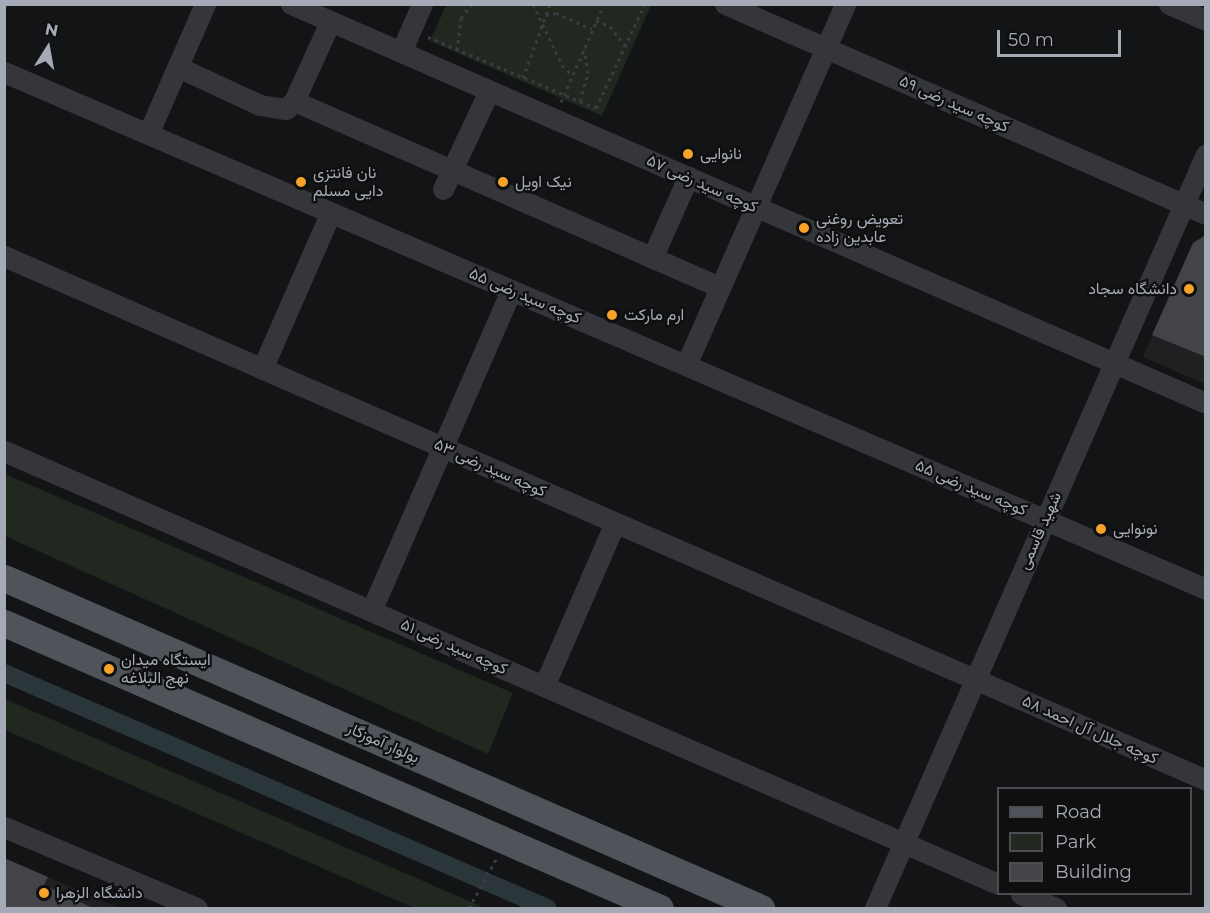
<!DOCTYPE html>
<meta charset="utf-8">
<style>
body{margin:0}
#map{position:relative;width:1210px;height:913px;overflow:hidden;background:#131415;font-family:Montserrat,Vazirmatn,sans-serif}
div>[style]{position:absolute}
.built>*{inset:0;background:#1f2022}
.green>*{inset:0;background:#202820}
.canal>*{height:18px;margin:-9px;padding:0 9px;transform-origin:9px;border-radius:9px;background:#2b363b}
.building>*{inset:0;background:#424448}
.path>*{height:3px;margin-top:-1.5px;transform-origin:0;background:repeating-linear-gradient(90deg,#3a3d41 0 3px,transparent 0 7.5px)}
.minor>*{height:21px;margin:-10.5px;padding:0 10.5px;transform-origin:10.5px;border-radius:10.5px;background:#34363a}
.major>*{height:27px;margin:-13.5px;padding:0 13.5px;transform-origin:13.5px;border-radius:13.5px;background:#50535a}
.dots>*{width:16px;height:16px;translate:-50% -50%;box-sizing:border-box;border:3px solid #0f0f10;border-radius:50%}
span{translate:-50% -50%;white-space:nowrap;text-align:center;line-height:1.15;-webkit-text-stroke:4.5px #0f0f10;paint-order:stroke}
.street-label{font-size:16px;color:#a5abb6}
.poi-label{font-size:16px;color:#a5abb6}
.left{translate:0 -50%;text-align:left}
.right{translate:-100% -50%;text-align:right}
.frame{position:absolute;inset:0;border:6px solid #a5abb6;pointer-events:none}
.legend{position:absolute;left:997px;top:787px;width:195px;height:108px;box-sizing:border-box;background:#0f0f10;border:2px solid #4b4d52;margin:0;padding:8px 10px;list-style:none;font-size:18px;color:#a5abb6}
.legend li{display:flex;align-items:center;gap:12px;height:30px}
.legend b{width:30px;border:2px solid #4b4d52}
.north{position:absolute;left:18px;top:18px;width:60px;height:60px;-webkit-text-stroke:4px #0f0f10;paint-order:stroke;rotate:11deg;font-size:16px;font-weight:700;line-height:24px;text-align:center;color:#a5abb6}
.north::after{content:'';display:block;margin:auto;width:21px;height:27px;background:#a5abb6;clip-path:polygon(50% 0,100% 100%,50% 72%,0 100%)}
.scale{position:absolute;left:997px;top:30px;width:124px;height:27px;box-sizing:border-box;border:3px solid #a5abb6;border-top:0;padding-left:8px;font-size:18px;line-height:21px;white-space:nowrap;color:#a5abb6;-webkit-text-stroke:4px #0f0f10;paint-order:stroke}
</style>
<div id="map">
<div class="built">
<div style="clip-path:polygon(1205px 235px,1205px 384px,1143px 357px,1193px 243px)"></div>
<div style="clip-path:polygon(5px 858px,48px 877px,119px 908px,5px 908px)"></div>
</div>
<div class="green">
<div style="clip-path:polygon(446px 5px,446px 4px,651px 5px,602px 116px,430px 41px)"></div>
<div style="clip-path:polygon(5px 474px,513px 693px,488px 754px,5px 536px)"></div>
<div style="clip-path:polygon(5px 699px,485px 908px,414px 908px,5px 730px)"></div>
</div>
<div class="canal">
<div style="left:4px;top:673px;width:592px;rotate:23.4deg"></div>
</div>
<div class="building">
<div style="clip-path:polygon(1206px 235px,1206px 357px,1152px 335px,1193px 243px)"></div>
<div style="clip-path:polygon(4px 858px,48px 877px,44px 885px,95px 909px,4px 909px)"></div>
</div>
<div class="path">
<div style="left:533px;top:4px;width:68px;rotate:64.6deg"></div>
<div style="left:562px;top:65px;width:14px;rotate:45deg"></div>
<div style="left:4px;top:8px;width:4px;rotate:-63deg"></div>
<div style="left:546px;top:15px;width:10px;rotate:-11deg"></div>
<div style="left:556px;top:13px;width:39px;rotate:24deg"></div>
<div style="left:596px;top:21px;width:15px;rotate:20deg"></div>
<div style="left:610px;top:26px;width:25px;rotate:53deg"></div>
<div style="left:428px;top:37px;width:182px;rotate:22.9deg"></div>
<div style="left:596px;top:108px;width:115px;rotate:-64.8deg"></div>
<div style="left:457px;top:50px;width:32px;rotate:-83deg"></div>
<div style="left:461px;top:18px;width:18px;rotate:-52deg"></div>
<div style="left:523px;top:78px;width:79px;rotate:-70deg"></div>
<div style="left:580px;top:101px;width:29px;rotate:-74deg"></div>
<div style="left:588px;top:73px;width:24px;rotate:-99deg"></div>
<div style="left:561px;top:102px;width:107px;rotate:-66.3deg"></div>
<div style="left:469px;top:908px;width:56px;rotate:-61.1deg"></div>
</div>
<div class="minor">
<div style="left:291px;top:4px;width:998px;rotate:23.56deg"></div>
<div style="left:725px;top:4px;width:525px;rotate:23.59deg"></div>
<div style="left:1169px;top:4px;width:40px;rotate:23.4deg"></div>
<div style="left:401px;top:52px;width:52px;rotate:-66.4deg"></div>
<div style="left:178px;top:67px;width:90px;rotate:24.9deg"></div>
<div style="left:260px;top:105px;width:26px;rotate:9deg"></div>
<div style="left:286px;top:109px;width:11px;rotate:-45deg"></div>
<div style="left:294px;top:101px;width:87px;rotate:-65.5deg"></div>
<div style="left:4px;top:72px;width:1308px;rotate:23.27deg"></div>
<div style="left:294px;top:101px;width:464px;rotate:23.6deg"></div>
<div style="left:148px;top:134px;width:142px;rotate:-66.3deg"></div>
<div style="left:443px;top:189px;width:108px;rotate:-64.9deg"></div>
<div style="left:4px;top:256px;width:1311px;rotate:23.55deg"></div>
<div style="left:652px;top:258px;width:89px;rotate:-66deg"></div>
<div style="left:686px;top:365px;width:394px;rotate:-66.2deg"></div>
<div style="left:262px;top:369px;width:171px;rotate:-66.3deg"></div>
<div style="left:4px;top:451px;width:1084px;rotate:23.54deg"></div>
<div style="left:371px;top:611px;width:350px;rotate:-66.4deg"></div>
<div style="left:544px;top:686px;width:178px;rotate:-66.5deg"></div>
<div style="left:4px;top:827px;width:209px;rotate:22.8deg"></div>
<div style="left:1021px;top:894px;width:38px;rotate:22deg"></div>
<div style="left:875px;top:908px;width:823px;rotate:-66.3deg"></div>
</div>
<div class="major">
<div style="left:4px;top:578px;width:826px;rotate:23.55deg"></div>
<div style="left:4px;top:623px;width:715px;rotate:23.48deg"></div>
</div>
<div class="dots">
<div style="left:688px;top:154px;background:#f7a32a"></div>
<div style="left:301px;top:182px;background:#f7a32a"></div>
<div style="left:503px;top:182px;background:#f7a32a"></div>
<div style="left:804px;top:228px;background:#f7a32a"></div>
<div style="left:1189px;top:289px;background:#f7a32a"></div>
<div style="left:612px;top:315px;background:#f7a32a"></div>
<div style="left:1101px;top:529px;background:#f7a32a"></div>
<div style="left:109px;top:669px;background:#f7a32a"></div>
<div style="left:44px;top:893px;background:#f7a32a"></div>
</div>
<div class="street-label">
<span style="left:954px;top:104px;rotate:24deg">کوچه سید رضی ۵۹</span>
<span style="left:702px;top:184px;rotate:24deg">کوچه سید رضی ۵۷</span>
<span style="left:525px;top:296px;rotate:23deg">کوچه سید رضی ۵۵</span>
<span style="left:490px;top:468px;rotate:24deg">کوچه سید رضی ۵۳</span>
<span style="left:971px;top:488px;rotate:23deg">کوچه سید رضی ۵۵</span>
<span style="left:1040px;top:531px;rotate:-66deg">شهید قاسمی</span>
<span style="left:454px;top:647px;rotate:24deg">کوچه سید رضی ۵۱</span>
<span style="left:1090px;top:730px;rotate:24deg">کوچه جلال آل احمد ۵۸</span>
<span style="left:383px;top:743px;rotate:24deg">بولوار آموزگار</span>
</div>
<div class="poi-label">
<span class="left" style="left:700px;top:154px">نانوایی</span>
<span class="left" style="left:313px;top:182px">نان فانتزی<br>دایی مسلم</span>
<span class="left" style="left:515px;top:182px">نیک اویل</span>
<span class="left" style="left:816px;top:228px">تعویض روغنی<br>عابدین زاده</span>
<span class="right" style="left:1177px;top:289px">دانشگاه سجاد</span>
<span class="left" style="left:624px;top:315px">ارم مارکت</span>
<span class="left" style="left:1113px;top:529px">نونوایی</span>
<span class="left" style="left:121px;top:669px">ایستگاه میدان<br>نهج البلاغه</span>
<span class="left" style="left:56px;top:893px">دانشگاه الزهرا</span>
</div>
<div class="frame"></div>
<ul class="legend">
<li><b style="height:8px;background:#50535a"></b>Road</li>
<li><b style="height:16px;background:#202820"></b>Park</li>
<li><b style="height:16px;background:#424448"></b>Building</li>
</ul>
<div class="north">N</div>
<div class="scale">50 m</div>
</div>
